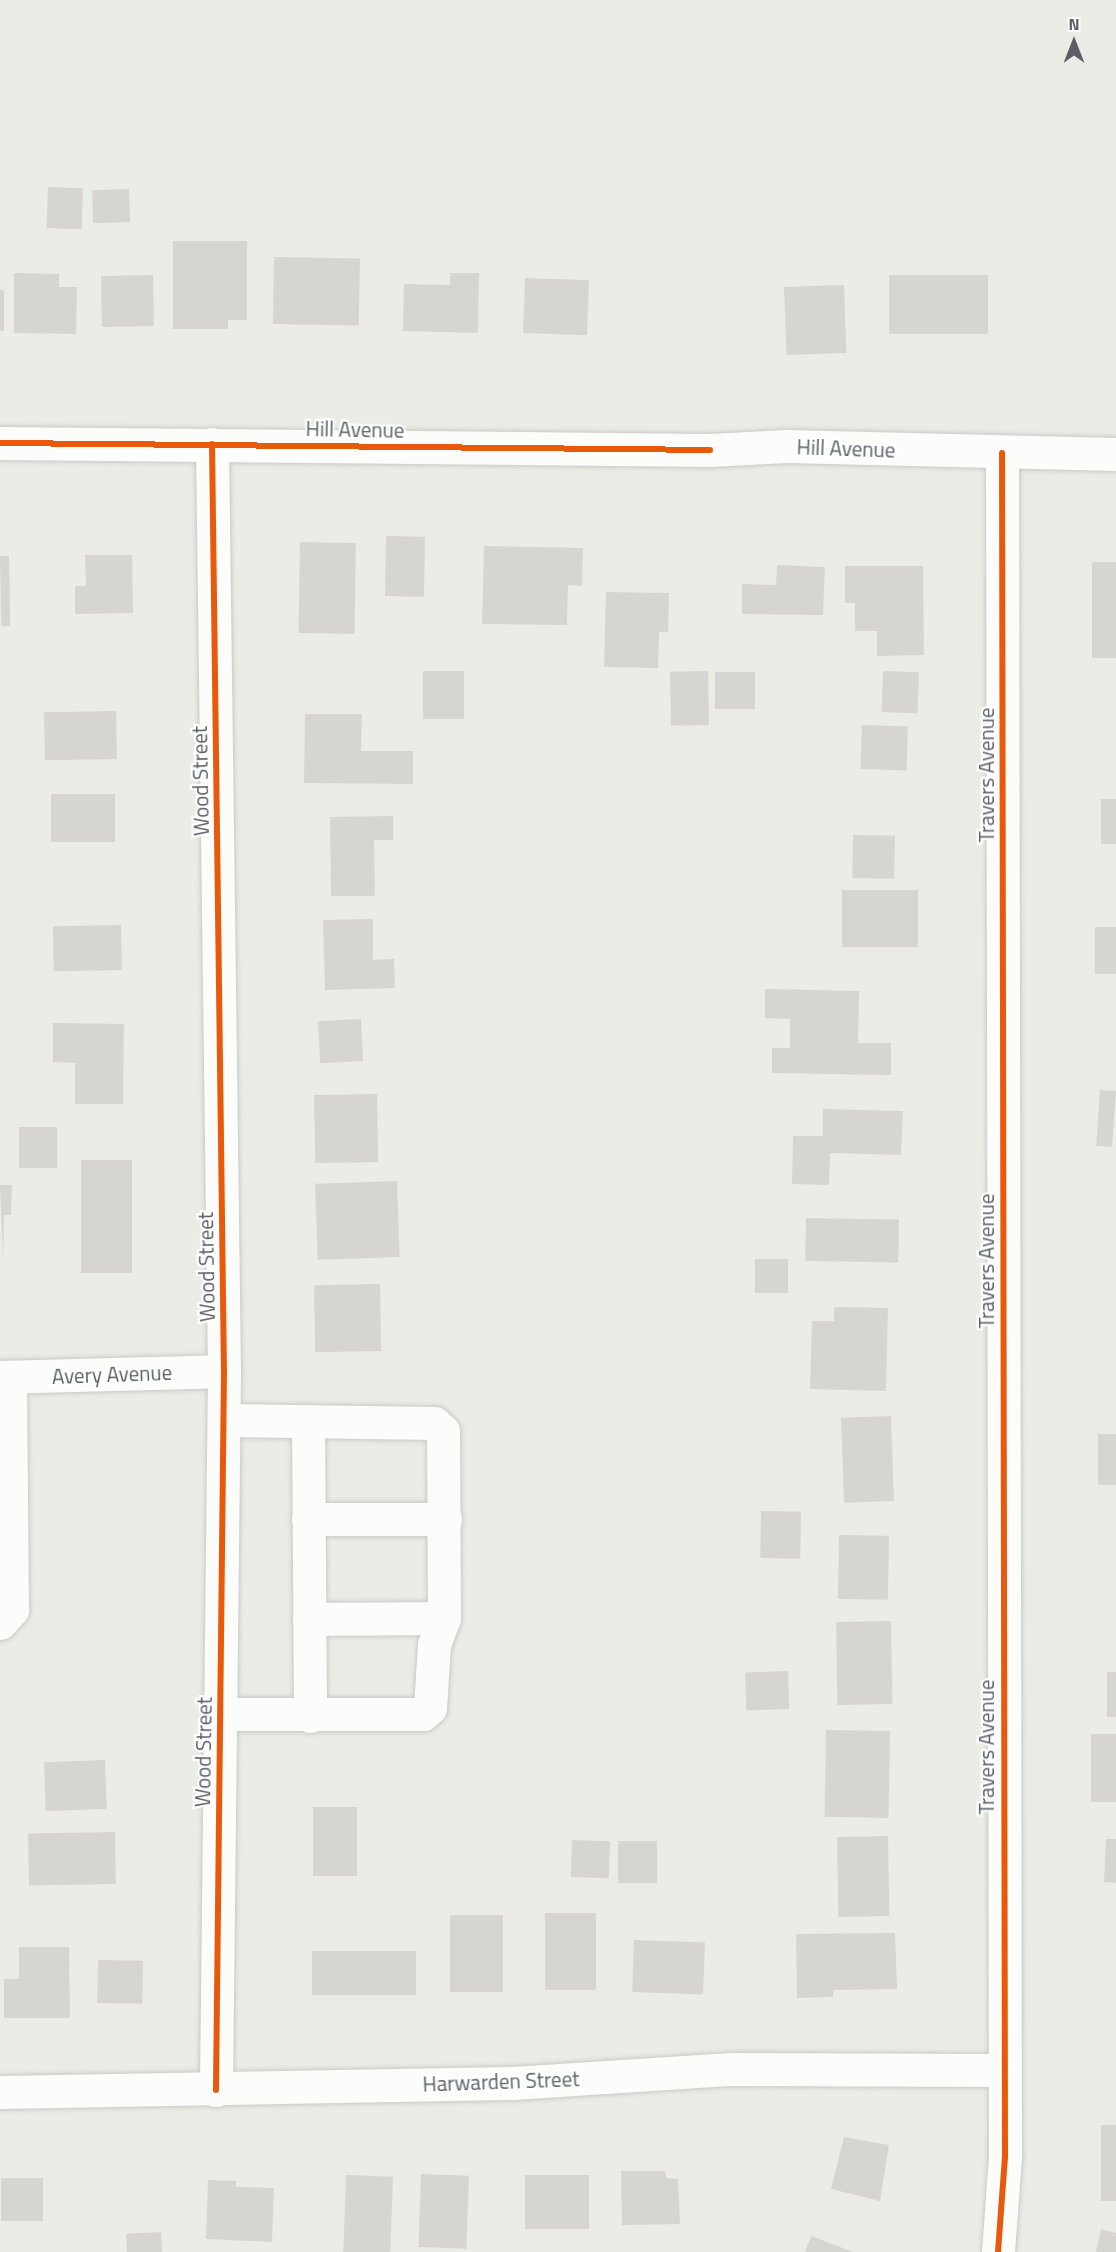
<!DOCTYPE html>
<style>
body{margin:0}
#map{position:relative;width:1116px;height:2252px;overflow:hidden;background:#ecece6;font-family:"Titillium Web",sans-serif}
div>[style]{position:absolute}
.building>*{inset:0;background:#d6d5d1;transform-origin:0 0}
.roads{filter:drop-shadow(0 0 2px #c9cac8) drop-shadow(0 0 2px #c9cac8)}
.minor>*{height:33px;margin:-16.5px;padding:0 16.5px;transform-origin:16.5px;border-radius:16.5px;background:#fcfcfb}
.cycleway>*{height:6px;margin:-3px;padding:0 3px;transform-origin:3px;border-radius:3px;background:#e8590c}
span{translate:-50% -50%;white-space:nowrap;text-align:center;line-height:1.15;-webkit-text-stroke:4.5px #fff;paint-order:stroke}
.street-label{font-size:21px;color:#5b5e65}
.north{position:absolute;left:1044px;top:12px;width:60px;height:60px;-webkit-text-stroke:4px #fff;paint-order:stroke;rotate:0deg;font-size:16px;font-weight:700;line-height:24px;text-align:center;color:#5b5e65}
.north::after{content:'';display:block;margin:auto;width:21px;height:27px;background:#5b5e65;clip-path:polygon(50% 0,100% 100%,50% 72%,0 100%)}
</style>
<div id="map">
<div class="building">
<div style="left:48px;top:187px;width:35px;height:41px;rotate:2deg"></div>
<div style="left:129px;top:189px;width:33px;height:37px;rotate:88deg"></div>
<div style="clip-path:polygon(173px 241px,247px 241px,247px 320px,228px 320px,228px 329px,173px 329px)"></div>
<div style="left:274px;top:257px;width:86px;height:67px;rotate:1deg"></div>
<div style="clip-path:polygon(14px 273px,59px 274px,59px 287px,77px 287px,76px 334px,14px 333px)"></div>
<div style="clip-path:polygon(450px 273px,479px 273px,478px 333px,403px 331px,404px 284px,450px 285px)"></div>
<div style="left:153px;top:275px;width:51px;height:52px;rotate:89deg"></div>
<div style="left:889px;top:275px;width:99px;height:59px"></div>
<div style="left:525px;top:278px;width:64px;height:55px;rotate:2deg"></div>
<div style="left:844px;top:285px;width:68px;height:60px;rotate:88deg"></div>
<div style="left:0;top:290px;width:4px;height:41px"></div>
<div style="left:386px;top:536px;width:39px;height:60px;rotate:1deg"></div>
<div style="left:300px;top:542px;width:56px;height:91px;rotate:1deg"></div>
<div style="clip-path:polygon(484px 546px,583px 548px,582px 586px,568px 585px,567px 625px,482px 624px)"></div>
<div style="clip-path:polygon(85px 555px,132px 555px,133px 613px,75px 614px,75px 586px,86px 586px)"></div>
<div style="left:9px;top:556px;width:70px;height:9px;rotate:89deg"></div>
<div style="left:1092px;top:562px;width:24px;height:96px"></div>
<div style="clip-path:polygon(777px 565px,825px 567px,823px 615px,742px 614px,742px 584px,776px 585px)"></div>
<div style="clip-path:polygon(845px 566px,923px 566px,924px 655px,877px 656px,877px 631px,855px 631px,855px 603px,845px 603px)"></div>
<div style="clip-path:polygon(606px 592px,669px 593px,668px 632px,659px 632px,658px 668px,604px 667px)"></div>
<div style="left:423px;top:671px;width:41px;height:48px"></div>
<div style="left:708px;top:671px;width:54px;height:38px;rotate:89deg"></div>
<div style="left:883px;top:671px;width:36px;height:41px;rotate:2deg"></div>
<div style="left:755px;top:672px;width:37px;height:40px;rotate:90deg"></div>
<div style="left:116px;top:711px;width:48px;height:72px;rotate:89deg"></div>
<div style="clip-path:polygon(305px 714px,362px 714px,361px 751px,413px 751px,413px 784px,304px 783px)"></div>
<div style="left:862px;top:725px;width:46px;height:44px;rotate:2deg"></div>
<div style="left:115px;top:794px;width:48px;height:64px;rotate:90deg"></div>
<div style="left:1101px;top:799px;width:15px;height:45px"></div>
<div style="clip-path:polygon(393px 816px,393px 840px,374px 840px,375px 896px,331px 896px,330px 817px)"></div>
<div style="left:853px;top:835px;width:42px;height:43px;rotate:1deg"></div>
<div style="left:842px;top:890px;width:76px;height:57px"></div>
<div style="clip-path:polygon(373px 919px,373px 960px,394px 959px,395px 988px,325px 990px,323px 920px)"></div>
<div style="left:121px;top:925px;width:45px;height:68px;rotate:89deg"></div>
<div style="left:1095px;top:927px;width:21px;height:47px"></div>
<div style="clip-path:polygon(765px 989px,859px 991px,858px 1043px,891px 1043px,891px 1075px,772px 1073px,772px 1048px,790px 1048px,790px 1019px,765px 1018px)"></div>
<div style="left:361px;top:1019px;width:42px;height:43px;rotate:87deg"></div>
<div style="clip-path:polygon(53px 1023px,124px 1024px,123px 1104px,75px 1104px,75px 1063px,53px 1062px)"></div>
<div style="left:1100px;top:1090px;width:16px;height:56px;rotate:4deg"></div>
<div style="left:377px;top:1094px;width:68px;height:63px;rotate:89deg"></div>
<div style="clip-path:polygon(823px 1109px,903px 1111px,901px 1155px,830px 1153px,829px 1185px,792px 1184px,793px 1136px,823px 1136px)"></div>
<div style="left:19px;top:1127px;width:38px;height:41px"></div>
<div style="left:81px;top:1160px;width:51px;height:113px"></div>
<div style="left:397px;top:1181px;width:76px;height:82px;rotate:88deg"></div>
<div style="clip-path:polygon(0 1185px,12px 1185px,11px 1215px,4px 1215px,3px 1261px)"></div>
<div style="left:806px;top:1218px;width:93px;height:43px;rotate:1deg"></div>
<div style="left:755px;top:1259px;width:33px;height:34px"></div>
<div style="left:380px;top:1284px;width:67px;height:66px;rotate:89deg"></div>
<div style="clip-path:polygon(834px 1307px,888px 1308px,886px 1391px,810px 1389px,812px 1321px,834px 1321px)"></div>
<div style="left:891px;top:1416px;width:85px;height:50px;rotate:88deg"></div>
<div style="left:1116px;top:1434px;width:51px;height:18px;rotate:90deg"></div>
<div style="left:761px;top:1511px;width:40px;height:47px;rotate:1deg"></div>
<div style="left:839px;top:1535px;width:50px;height:64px;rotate:1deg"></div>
<div style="left:891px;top:1621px;width:83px;height:55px;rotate:89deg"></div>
<div style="left:788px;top:1671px;width:38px;height:43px;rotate:88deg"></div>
<div style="left:1107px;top:1672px;width:9px;height:45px"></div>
<div style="left:890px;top:1731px;width:87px;height:64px;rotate:91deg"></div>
<div style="left:1116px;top:1734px;width:68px;height:25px;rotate:90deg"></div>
<div style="left:105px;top:1760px;width:49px;height:61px;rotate:88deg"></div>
<div style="left:357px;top:1807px;width:69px;height:44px;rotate:90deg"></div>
<div style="left:115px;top:1832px;width:52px;height:87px;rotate:89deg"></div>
<div style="left:888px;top:1836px;width:80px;height:51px;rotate:89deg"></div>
<div style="clip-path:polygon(1106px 1839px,1116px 1839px,1116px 1883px,1104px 1882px)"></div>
<div style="left:572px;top:1840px;width:38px;height:37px;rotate:2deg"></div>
<div style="left:618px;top:1841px;width:39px;height:42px"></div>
<div style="left:545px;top:1913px;width:51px;height:77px"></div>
<div style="left:450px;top:1915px;width:53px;height:77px"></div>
<div style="clip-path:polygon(895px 1933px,897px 1989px,833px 1990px,833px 1997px,797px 1998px,796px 1934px)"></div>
<div style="left:634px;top:1940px;width:71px;height:52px;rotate:2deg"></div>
<div style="clip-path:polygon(19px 1947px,69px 1947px,70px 2018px,4px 2018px,4px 1979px,19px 1979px)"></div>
<div style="left:416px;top:1951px;width:44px;height:104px;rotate:90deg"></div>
<div style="left:98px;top:1960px;width:45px;height:43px;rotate:1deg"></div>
<div style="left:1101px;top:2125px;width:15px;height:76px"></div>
<div style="clip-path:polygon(844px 2137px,889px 2145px,880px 2201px,831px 2189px)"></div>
<div style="clip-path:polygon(621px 2171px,665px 2171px,666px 2178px,678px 2179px,680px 2224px,622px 2225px)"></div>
<div style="left:421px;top:2174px;width:48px;height:73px;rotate:2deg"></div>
<div style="left:346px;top:2175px;width:47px;height:77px;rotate:2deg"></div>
<div style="left:525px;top:2175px;width:64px;height:54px"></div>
<div style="left:1px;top:2178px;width:42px;height:43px"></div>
<div style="clip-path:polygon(208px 2180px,236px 2181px,236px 2187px,274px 2188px,272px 2242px,206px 2239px)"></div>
<div style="clip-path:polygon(1101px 2229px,1116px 2233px,1116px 2252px,1096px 2252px)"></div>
<div style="left:161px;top:2232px;width:20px;height:35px;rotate:87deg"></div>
<div style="clip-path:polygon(811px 2236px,853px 2252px,805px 2252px)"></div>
</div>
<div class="roads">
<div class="minor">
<div style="left:0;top:443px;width:710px;rotate:0.56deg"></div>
<div style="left:710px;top:450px;width:76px;rotate:-3deg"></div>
<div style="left:786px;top:446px;width:330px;rotate:1.4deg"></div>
<div style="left:212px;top:444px;width:927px;rotate:89.26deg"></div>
<div style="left:224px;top:1371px;width:719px;rotate:90.64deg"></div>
<div style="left:0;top:1377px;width:224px;rotate:-1.5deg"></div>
<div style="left:308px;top:1421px;width:295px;rotate:89.6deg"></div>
<div style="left:308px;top:1519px;width:137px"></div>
<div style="left:309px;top:1619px;width:135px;rotate:-0.4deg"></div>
<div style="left:0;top:1623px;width:18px;rotate:-47deg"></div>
<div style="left:12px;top:1610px;width:233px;rotate:-90.5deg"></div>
<div style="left:220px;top:1714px;width:203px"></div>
<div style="left:423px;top:1714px;width:9px;rotate:-41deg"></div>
<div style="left:430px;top:1708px;width:63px;rotate:-86.4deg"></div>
<div style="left:434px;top:1645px;width:29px;rotate:-70deg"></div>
<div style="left:444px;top:1618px;width:187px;rotate:-90.3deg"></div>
<div style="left:443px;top:1431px;width:12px;rotate:-138deg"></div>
<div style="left:434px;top:1423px;width:210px;rotate:-179.2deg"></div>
<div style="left:0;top:2092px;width:513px;rotate:-1.01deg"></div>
<div style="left:513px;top:2083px;width:219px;rotate:-3.7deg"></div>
<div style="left:732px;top:2069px;width:271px;rotate:0.2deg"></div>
<div style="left:998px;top:2252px;width:95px;rotate:-85.8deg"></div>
<div style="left:1005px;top:2157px;width:1704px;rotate:-90.1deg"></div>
</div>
</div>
<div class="cycleway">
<div style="left:0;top:443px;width:710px;rotate:0.56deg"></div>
<div style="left:212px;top:444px;width:927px;rotate:89.26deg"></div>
<div style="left:224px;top:1371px;width:719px;rotate:90.64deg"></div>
<div style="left:998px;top:2252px;width:95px;rotate:-85.8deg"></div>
<div style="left:1005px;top:2157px;width:1704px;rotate:-90.1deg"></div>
</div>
<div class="street-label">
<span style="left:355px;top:429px;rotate:1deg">Hill Avenue</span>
<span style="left:846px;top:448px;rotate:2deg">Hill Avenue</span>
<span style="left:986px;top:775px;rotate:-90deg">Travers Avenue</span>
<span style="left:200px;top:781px;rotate:-91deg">Wood Street</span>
<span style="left:986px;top:1261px;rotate:-90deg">Travers Avenue</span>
<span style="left:206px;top:1267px;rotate:-91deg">Wood Street</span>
<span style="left:112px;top:1374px;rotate:-2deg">Avery Avenue</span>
<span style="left:986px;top:1747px;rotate:-90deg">Travers Avenue</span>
<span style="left:203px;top:1752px;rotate:-89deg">Wood Street</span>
<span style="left:501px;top:2081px;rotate:-2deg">Harwarden Street</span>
</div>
<div class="north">N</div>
</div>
